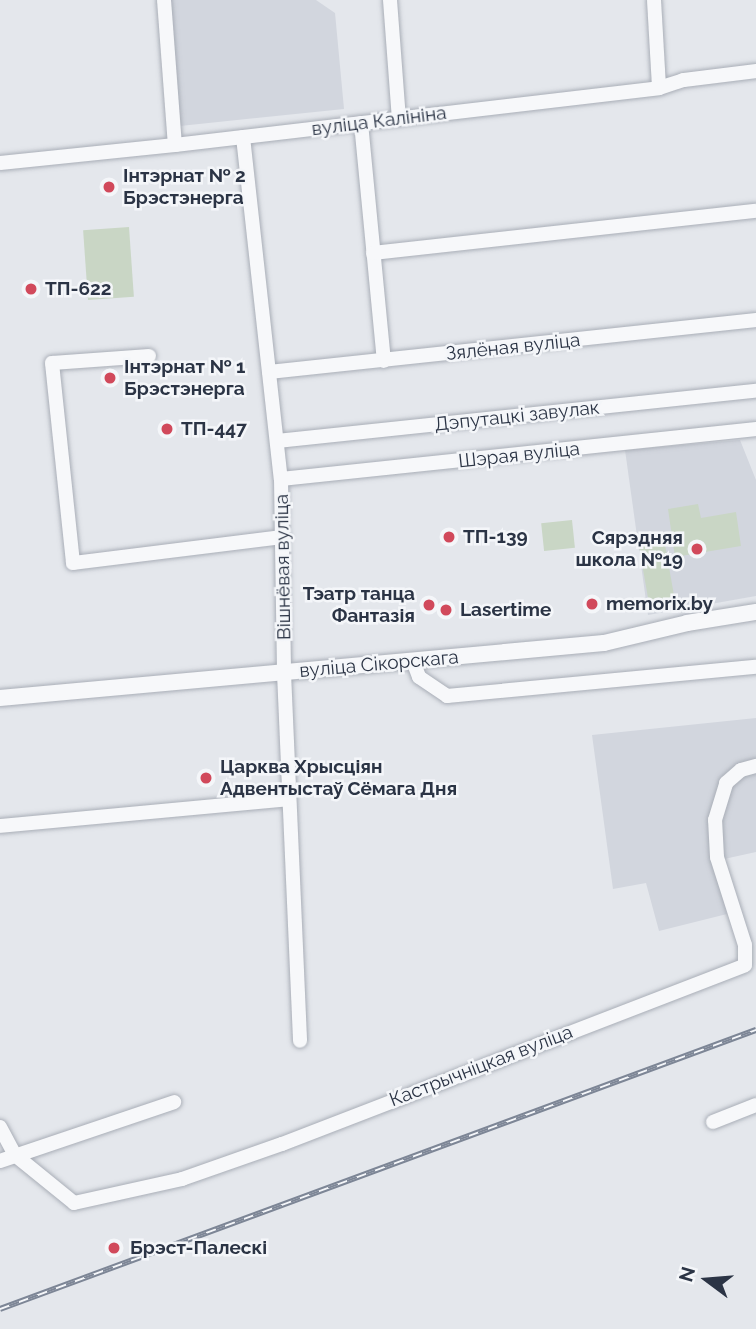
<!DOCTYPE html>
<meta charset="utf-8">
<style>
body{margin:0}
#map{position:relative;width:756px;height:1329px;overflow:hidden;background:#e4e7ec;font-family:Raleway,sans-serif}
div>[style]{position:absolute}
.built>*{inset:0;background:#d2d6de}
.green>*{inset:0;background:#c9d6c5;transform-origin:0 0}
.roads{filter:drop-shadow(0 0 2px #a9aeb7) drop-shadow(0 0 2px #a9aeb7)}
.minor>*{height:14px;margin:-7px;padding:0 7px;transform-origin:7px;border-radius:7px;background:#f7f8fa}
.tertiary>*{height:16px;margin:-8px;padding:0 8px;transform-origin:8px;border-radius:8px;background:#f7f8fa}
.rail>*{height:6px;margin-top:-3px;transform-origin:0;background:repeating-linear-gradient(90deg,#f4f6f9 0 10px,#7d8696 0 20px);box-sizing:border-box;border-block:2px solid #7d8696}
.dots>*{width:19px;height:19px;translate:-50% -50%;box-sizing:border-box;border:4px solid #f4f6f9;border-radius:50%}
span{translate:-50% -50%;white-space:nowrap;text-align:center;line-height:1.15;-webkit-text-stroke:5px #f4f6f9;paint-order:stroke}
.street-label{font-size:19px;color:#2b3445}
.poi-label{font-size:19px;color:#2b3445;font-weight:700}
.left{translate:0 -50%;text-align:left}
.right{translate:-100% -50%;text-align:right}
.north{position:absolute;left:672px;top:1245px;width:70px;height:70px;-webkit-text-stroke:5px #f4f6f9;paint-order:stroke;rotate:286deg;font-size:19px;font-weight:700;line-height:28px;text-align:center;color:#2b3445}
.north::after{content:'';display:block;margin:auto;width:24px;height:32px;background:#2b3445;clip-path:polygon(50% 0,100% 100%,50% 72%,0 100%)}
</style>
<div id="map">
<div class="built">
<div style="clip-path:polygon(171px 0,316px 0,335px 13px,344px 109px,180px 126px)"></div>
<div style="clip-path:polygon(740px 440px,756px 480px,756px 596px,648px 615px,625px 450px)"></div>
<div style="clip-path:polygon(756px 718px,756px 852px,715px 861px,727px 914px,659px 931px,646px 883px,613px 889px,592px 735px)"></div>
</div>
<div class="green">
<div style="left:129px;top:227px;width:70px;height:46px;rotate:86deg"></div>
<div style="clip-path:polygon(698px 504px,701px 518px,736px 512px,741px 546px,675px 557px,668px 509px)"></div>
<div style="left:572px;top:520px;width:28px;height:31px;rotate:84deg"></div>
<div style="left:663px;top:533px;width:72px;height:26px;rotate:80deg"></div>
</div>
<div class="roads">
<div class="minor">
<div style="left:164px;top:0;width:145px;rotate:85.7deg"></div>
<div style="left:390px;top:0;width:119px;rotate:85.7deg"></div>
<div style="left:654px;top:0;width:88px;rotate:86.7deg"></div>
<div style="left:361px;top:123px;width:239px;rotate:84.5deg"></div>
<div style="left:243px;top:137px;width:344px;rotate:83.7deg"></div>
<div style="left:281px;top:479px;width:194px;rotate:89.1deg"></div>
<div style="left:284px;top:673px;width:368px;rotate:87.5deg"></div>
<div style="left:0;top:163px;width:176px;rotate:-5.9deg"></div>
<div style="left:175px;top:145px;width:487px;rotate:-6.7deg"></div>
<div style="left:659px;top:88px;width:26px;rotate:-18deg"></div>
<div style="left:684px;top:80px;width:73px;rotate:-7.1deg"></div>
<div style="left:373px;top:253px;width:385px;rotate:-6.3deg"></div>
<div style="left:149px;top:356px;width:97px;rotate:175.9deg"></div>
<div style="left:52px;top:363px;width:201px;rotate:84deg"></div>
<div style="left:73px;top:563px;width:212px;rotate:-7.1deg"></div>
<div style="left:269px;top:372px;width:490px;rotate:-6.1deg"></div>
<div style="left:277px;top:441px;width:482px;rotate:-6deg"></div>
<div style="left:281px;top:479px;width:478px;rotate:-6deg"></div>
<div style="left:413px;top:661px;width:17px;rotate:69deg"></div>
<div style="left:419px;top:677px;width:34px;rotate:34deg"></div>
<div style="left:447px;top:696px;width:310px;rotate:-5.4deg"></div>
<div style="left:0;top:826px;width:290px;rotate:-5.3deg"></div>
<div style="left:713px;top:1122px;width:46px;rotate:-21.6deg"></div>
<div style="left:0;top:1127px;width:32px;rotate:62deg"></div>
<div style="left:15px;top:1155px;width:76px;rotate:39.1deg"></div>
<div style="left:74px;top:1203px;width:111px;rotate:-12.5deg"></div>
<div style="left:182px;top:1179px;width:106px;rotate:-19.3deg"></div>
<div style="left:282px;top:1144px;width:496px;rotate:-21.1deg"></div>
<div style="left:745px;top:965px;width:20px;rotate:-90deg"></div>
<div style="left:745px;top:945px;width:92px;rotate:-107.7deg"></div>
<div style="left:717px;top:857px;width:37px;rotate:-93deg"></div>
<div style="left:715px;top:820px;width:39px;rotate:-73deg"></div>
<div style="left:726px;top:783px;width:20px;rotate:-41deg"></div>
<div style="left:741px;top:770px;width:16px;rotate:-15deg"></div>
<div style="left:0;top:1161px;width:184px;rotate:-18.7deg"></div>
</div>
<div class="tertiary">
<div style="left:0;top:698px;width:606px;rotate:-5.2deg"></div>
<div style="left:604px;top:643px;width:85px;rotate:-13.5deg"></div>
<div style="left:687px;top:623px;width:70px;rotate:-9.1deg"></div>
</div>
</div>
<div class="rail">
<div style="left:0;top:1309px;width:806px;rotate:-20.26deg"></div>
</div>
<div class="dots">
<div style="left:109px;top:187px;background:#d1495b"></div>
<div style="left:31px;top:289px;background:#d1495b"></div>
<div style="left:110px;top:378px;background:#d1495b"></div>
<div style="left:167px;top:429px;background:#d1495b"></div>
<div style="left:449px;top:537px;background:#d1495b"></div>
<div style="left:697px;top:549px;background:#d1495b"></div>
<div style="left:592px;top:604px;background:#d1495b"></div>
<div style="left:429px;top:605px;background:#d1495b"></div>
<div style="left:446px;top:610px;background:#d1495b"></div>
<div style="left:206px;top:778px;background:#d1495b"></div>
<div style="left:114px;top:1248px;background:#d1495b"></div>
</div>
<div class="street-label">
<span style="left:379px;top:121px;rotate:-7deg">вуліца Калініна</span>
<span style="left:513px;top:347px;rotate:-6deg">Зялёная вуліца</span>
<span style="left:517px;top:416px;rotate:-6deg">Дэпутацкі завулак</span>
<span style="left:519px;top:455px;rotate:-6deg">Шэрая вуліца</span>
<span style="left:283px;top:567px;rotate:-91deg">Вішнёвая вуліца</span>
<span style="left:379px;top:664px;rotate:-5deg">вуліца Сікорскага</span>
<span style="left:481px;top:1066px;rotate:-21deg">Кастрычніцкая вуліца</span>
</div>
<div class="poi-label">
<span class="left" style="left:123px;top:187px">Інтэрнат № 2<br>Брэстэнерга</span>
<span class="left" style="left:45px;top:289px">ТП-622</span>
<span class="left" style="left:124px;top:378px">Інтэрнат № 1<br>Брэстэнерга</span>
<span class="left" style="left:181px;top:429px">ТП-447</span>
<span class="left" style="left:463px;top:537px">ТП-139</span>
<span class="right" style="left:683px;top:549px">Сярэдняя<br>школа №19</span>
<span class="right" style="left:415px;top:605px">Тэатр танца<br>Фантазія</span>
<span class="left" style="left:606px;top:604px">memorix.by</span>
<span class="left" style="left:460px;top:610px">Lasertime</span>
<span class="left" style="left:220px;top:778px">Царква Хрысціян<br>Адвентыстаў Сёмага Дня</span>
<span class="left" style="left:130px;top:1248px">Брэст-Палескі</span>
</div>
<div class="north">N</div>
</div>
